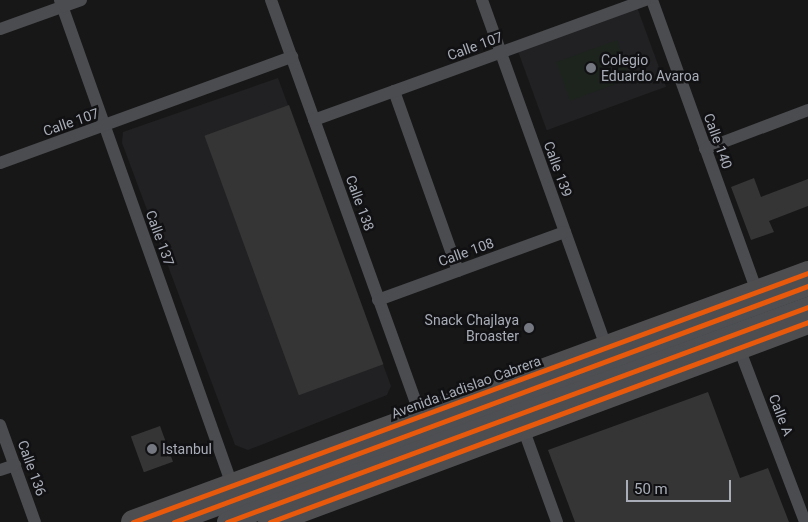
<!DOCTYPE html>
<style>
body{margin:0}
#map{position:relative;width:808px;height:522px;overflow:hidden;background:#171717;font-family:Roboto,sans-serif}
div>[style]{position:absolute}
.built>*{inset:0;background:#212123;transform-origin:0 0}
.green>*{inset:0;background:#1d241e;transform-origin:0 0}
.building>*{inset:0;background:#353536;transform-origin:0 0}
.street>*{height:12px;margin:-6px;padding:0 6px;transform-origin:6px;border-radius:6px;background:#4b4c50}
.primary>*{height:20px;margin:-10px;padding:0 10px;transform-origin:10px;border-radius:10px;background:#4d4f52}
.highway>*{height:24px;margin:-12px;padding:0 12px;transform-origin:12px;border-radius:12px;background:#4e4e51}
.cycleway>*{height:5px;margin:-2.5px;padding:0 2.5px;transform-origin:2.5px;border-radius:2.5px;background:#e8590c}
.dots>*{width:14px;height:14px;translate:-50% -50%;box-sizing:border-box;border:2px solid #111113;border-radius:50%}
span{translate:-50% -50%;white-space:nowrap;text-align:center;line-height:1.15;-webkit-text-stroke:5px #111113;paint-order:stroke}
.street-label{font-size:14px;color:#a8adb8}
.poi-label{font-size:14px;color:#a8adb8}
.left{translate:0 -50%;text-align:left}
.right{translate:-100% -50%;text-align:right}
.scale{position:absolute;left:626px;top:480px;width:105px;height:22px;box-sizing:border-box;border:2px solid #a8adb8;border-top:0;padding-left:6px;font-size:15px;line-height:18px;white-space:nowrap;color:#a8adb8;-webkit-text-stroke:4px #111113;paint-order:stroke}
</style>
<div id="map">
<div class="built">
<div style="left:637px;top:7px;width:85px;height:127px;rotate:70deg"></div>
<div style="clip-path:polygon(278px 78px,391px 386px,387px 395px,248px 450px,235px 445px,122px 143px,123px 132px)"></div>
</div>
<div class="green">
<div style="left:617px;top:40px;width:41px;height:65px;rotate:70deg"></div>
</div>
<div class="building">
<div style="left:289px;top:105px;width:276px;height:90px;rotate:70deg"></div>
<div style="clip-path:polygon(754px 178px,761px 197px,808px 179px,808px 206px,769px 221px,774px 232px,751px 240px,731px 187px)"></div>
<div style="clip-path:polygon(708px 392px,740px 478px,768px 468px,789px 522px,575px 522px,548px 450px)"></div>
<div style="left:160px;top:426px;width:38px;height:31px;rotate:70deg"></div>
</div>
<div class="street">
<div style="left:60px;top:0;width:515px;rotate:70.47deg"></div>
<div style="left:271px;top:0;width:442px;rotate:70.2deg"></div>
<div style="left:482px;top:0;width:368px;rotate:70.3deg"></div>
<div style="left:652px;top:0;width:310px;rotate:70.2deg"></div>
<div style="left:0;top:29px;width:86px;rotate:-19.7deg"></div>
<div style="left:394px;top:91px;width:191px;rotate:70.4deg"></div>
<div style="left:314px;top:120px;width:352px;rotate:-19.9deg"></div>
<div style="left:705px;top:149px;width:110px;rotate:-20.7deg"></div>
<div style="left:0;top:163px;width:311px;rotate:-20deg"></div>
<div style="left:378px;top:300px;width:199px;rotate:-20deg"></div>
<div style="left:739px;top:348px;width:186px;rotate:69.2deg"></div>
<div style="left:0;top:425px;width:103px;rotate:70.2deg"></div>
<div style="left:523px;top:428px;width:100px;rotate:70.1deg"></div>
<div style="left:0;top:470px;width:16px;rotate:-18deg"></div>
</div>
<div class="primary">
<div style="left:174px;top:522px;width:676px;rotate:-20.42deg"></div>
<div style="left:227px;top:522px;width:620px;rotate:-20.31deg"></div>
</div>
<div class="highway">
<div style="left:133px;top:522px;width:719px;rotate:-20.25deg"></div>
<div style="left:270px;top:522px;width:574px;rotate:-20.39deg"></div>
</div>
<div class="cycleway">
<div style="left:133px;top:522px;width:719px;rotate:-20.25deg"></div>
<div style="left:174px;top:522px;width:676px;rotate:-20.42deg"></div>
<div style="left:227px;top:522px;width:620px;rotate:-20.31deg"></div>
<div style="left:270px;top:522px;width:574px;rotate:-20.39deg"></div>
</div>
<div class="dots">
<div style="left:591px;top:68px;background:#757880"></div>
<div style="left:529px;top:328px;background:#757880"></div>
<div style="left:152px;top:449px;background:#757880"></div>
</div>
<div class="street-label">
<span style="left:475px;top:46px;rotate:-20deg">Calle 107</span>
<span style="left:71px;top:122px;rotate:-19deg">Calle 107</span>
<span style="left:718px;top:141px;rotate:70deg">Calle 140</span>
<span style="left:558px;top:169px;rotate:70deg">Calle 139</span>
<span style="left:360px;top:203px;rotate:70deg">Calle 138</span>
<span style="left:160px;top:238px;rotate:70deg">Calle 137</span>
<span style="left:466px;top:252px;rotate:-20deg">Calle 108</span>
<span style="left:466px;top:387px;rotate:-20deg">Avenida Ladislao Cabrera</span>
<span style="left:781px;top:415px;rotate:69deg">Calle A</span>
<span style="left:32px;top:468px;rotate:70deg">Calle 136</span>
</div>
<div class="poi-label">
<span class="left" style="left:601px;top:68px">Colegio<br>Eduardo Avaroa</span>
<span class="right" style="left:519px;top:328px">Snack Chajlaya<br>Broaster</span>
<span class="left" style="left:162px;top:449px">Istanbul</span>
</div>
<div class="scale">50 m</div>
</div>
